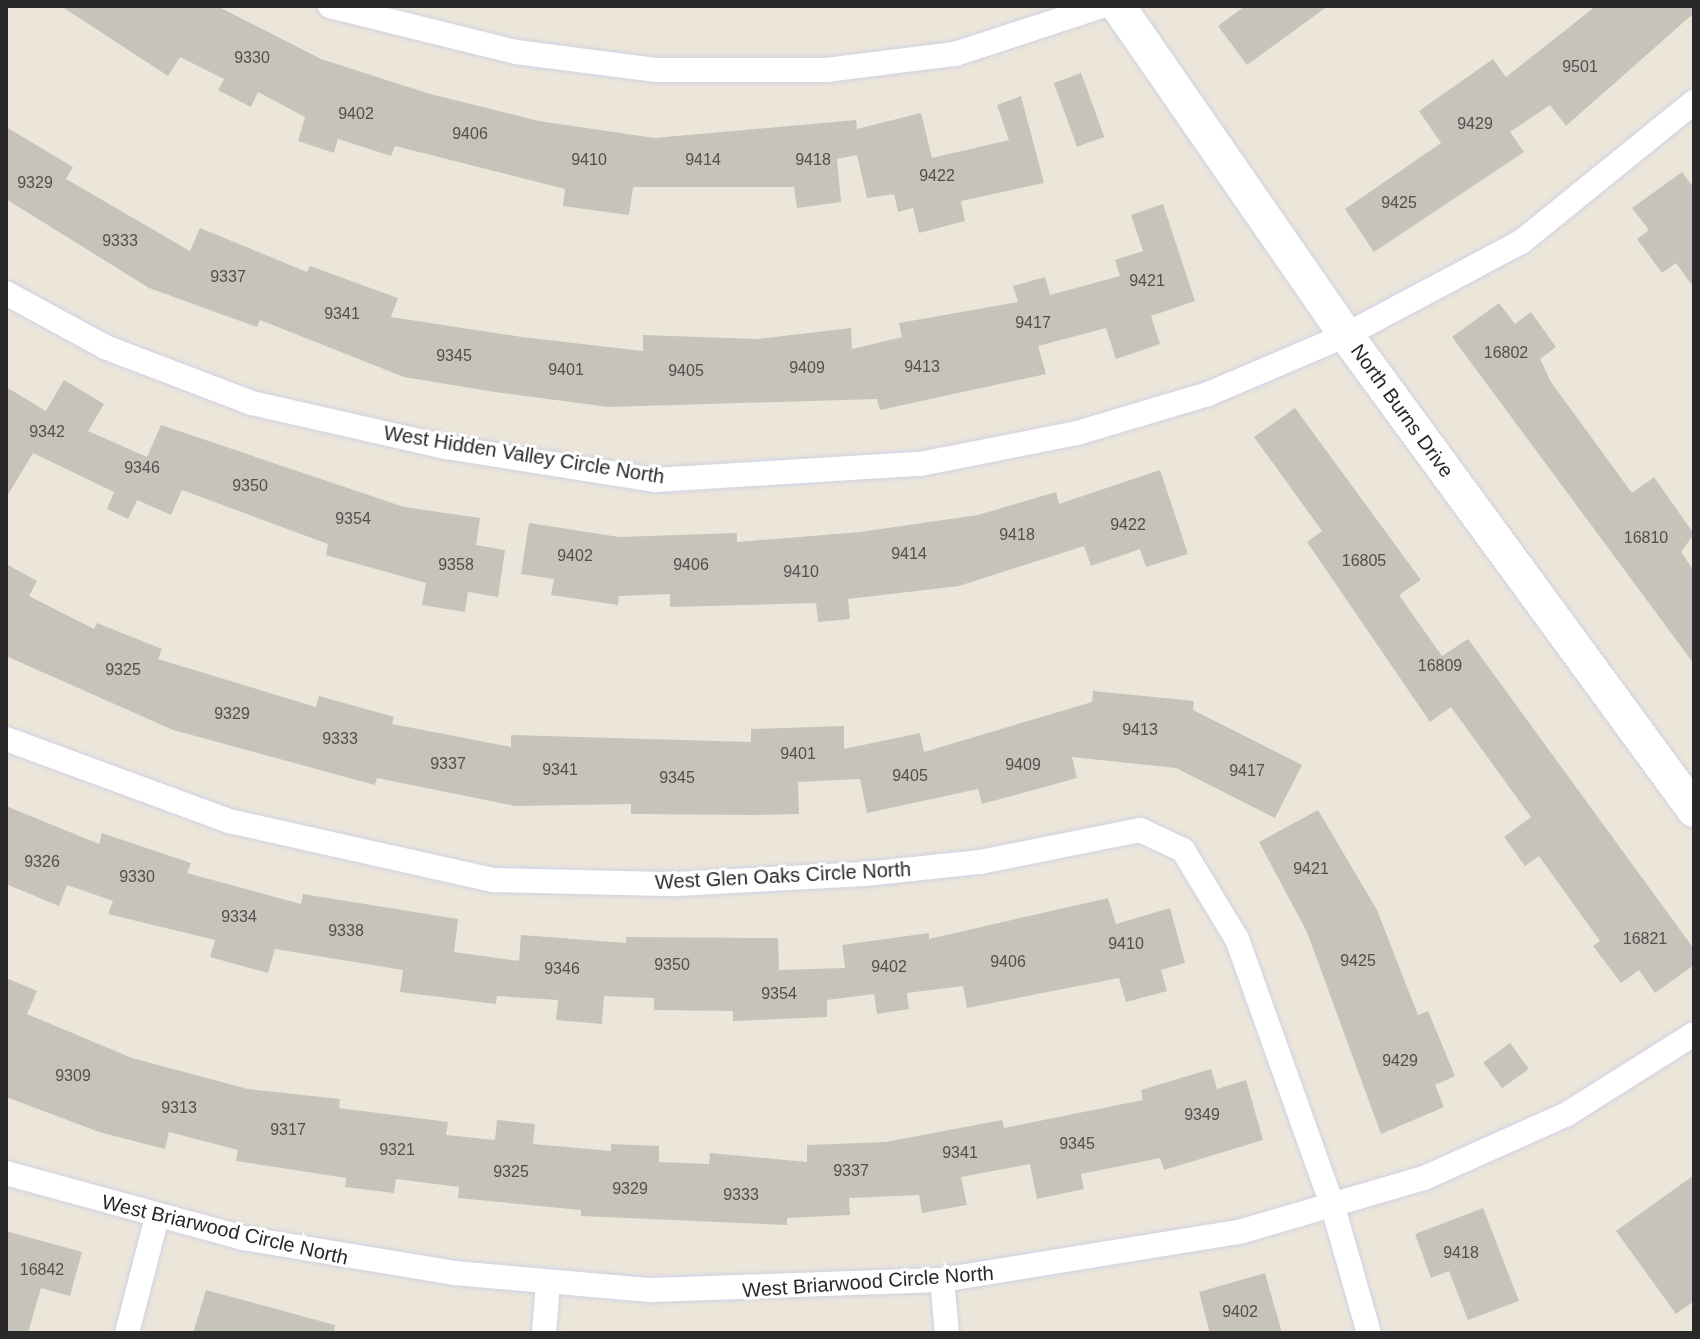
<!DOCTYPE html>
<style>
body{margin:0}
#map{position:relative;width:1700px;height:1339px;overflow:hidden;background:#ece6da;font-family:Arial,sans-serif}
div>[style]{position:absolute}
.building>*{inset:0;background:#c7c3ba;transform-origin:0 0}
.roads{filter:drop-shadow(0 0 2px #d0d1e3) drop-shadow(0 0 2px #d0d1e3)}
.street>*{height:24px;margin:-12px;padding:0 12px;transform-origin:12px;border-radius:12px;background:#fff}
.secondary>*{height:34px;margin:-17px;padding:0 17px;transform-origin:17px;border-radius:17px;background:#fff}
span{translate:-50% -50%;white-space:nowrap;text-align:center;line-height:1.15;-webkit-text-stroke:6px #fff;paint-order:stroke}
.number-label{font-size:16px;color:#50504d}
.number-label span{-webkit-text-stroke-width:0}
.street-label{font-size:20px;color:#292929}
.frame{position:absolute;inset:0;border:8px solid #292929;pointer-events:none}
</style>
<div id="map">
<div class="building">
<div style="clip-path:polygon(61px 6px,217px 6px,321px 59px,430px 94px,539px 121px,654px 138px,856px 120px,857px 129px,921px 113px,932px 158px,1009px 140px,997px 105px,1021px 96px,1044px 183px,961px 201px,965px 221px,919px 233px,913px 208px,898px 212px,894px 194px,867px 198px,857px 155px,837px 159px,841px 202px,797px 208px,794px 187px,633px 187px,629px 215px,563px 206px,565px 189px,395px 146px,391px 156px,338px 139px,334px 153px,298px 141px,305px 117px,258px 92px,251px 107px,218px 90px,224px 79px,180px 57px,168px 76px)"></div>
<div style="clip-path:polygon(1245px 6px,1328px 6px,1247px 65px,1218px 26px)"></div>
<div style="clip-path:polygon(1596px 6px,1694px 6px,1694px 13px,1566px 126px,1550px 105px,1510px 132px,1524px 152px,1374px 252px,1345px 209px,1441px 143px,1419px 111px,1493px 59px,1506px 77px)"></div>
<div style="left:1081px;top:73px;width:68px;height:29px;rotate:70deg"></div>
<div style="clip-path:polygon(6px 127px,73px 167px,66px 179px,190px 251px,200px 228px,307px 272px,310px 266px,398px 298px,391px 317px,522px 337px,643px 351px,643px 335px,757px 339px,851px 328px,852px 349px,902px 337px,899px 323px,1018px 302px,1013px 286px,1045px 277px,1050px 295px,1120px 276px,1115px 260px,1143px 251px,1131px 215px,1163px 204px,1195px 301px,1151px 316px,1160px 344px,1116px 359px,1106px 328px,1038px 346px,1046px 374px,880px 410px,877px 399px,609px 407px,495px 392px,404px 377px,260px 320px,257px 327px,149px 288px,6px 199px)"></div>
<div style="clip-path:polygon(1682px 172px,1694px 188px,1694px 288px,1676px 263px,1662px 273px,1637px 239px,1649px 230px,1632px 208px)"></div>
<div style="clip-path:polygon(1499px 303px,1515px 324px,1531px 312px,1556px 347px,1540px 359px,1551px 382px,1632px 493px,1654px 477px,1694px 534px,1681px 552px,1694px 571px,1694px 664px,1452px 337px)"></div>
<div style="clip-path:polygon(64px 380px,104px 404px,88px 431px,147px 457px,161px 425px,404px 507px,480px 518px,476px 545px,505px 550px,498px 597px,468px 592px,465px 612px,422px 605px,426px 583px,326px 555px,328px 544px,182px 490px,171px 515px,137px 500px,128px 519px,107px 509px,114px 492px,33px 453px,6px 498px,6px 387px,46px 411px)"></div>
<div style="clip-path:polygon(1295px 408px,1421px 580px,1399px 595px,1442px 656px,1468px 639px,1694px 949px,1694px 965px,1655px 993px,1639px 970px,1621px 983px,1593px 946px,1600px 941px,1539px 856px,1525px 866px,1504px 837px,1531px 817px,1451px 707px,1430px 722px,1307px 542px,1322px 531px,1254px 437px)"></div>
<div style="clip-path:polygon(1160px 470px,1188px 554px,1146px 567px,1140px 549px,1091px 566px,1084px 546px,959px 586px,848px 599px,850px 619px,818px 622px,816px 603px,670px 607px,670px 594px,619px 596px,618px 605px,551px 595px,554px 579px,521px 574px,529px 523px,619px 537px,737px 533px,737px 542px,860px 532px,978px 515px,1056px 492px,1059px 504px)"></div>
<div style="clip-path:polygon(6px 564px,37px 581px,29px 596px,94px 629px,97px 623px,162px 649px,158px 659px,316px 707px,319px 696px,394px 717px,392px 724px,511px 747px,511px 735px,751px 742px,751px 729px,844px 726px,844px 749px,920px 733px,924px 752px,1092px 702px,1093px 691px,1194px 701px,1193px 710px,1302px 765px,1275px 818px,1176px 768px,1072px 757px,1077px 778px,982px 804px,978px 789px,867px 813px,860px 779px,798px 782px,799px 814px,753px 815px,631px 814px,631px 804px,515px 806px,377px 778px,375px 785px,173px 730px,6px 656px)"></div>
<div style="clip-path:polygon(6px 806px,99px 844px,102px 833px,191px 863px,187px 873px,301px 904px,303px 894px,458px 919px,454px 952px,519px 961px,521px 935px,626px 943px,626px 937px,778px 938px,779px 970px,845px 968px,842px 945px,929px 933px,929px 939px,1108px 898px,1116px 924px,1170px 908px,1185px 963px,1161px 970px,1167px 991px,1126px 1002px,1119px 978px,967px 1008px,963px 986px,907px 993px,909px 1009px,877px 1014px,874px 994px,827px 1000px,827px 1017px,733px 1021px,733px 1011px,654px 1010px,654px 998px,604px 996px,602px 1024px,556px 1020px,558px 1000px,497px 996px,496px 1004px,400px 992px,403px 970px,275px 949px,268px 973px,210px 957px,215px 940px,108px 914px,113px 901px,67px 885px,59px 906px,6px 884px)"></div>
<div style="clip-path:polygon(1318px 810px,1377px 910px,1418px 1015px,1428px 1011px,1455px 1076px,1435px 1085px,1444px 1107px,1381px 1134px,1307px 932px,1259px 842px)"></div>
<div style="clip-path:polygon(6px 978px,37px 991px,27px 1014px,132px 1058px,248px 1089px,340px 1099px,339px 1108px,448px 1122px,446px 1135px,495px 1140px,497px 1120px,535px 1124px,533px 1144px,611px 1151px,611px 1144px,659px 1146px,659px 1162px,709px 1164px,710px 1153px,807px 1162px,807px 1145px,886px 1142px,1002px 1120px,1004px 1128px,1143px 1100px,1141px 1090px,1211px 1069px,1217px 1089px,1246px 1080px,1263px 1140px,1164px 1170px,1160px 1158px,1081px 1174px,1084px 1189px,1037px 1199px,1030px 1164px,961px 1177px,967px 1205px,922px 1213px,919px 1195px,849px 1198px,850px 1215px,787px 1218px,787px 1225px,581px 1216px,581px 1210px,458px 1198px,459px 1187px,396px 1179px,394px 1193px,345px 1187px,346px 1178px,236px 1161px,238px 1150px,169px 1132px,165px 1149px,99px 1132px,6px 1097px)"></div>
<div style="left:1510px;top:1043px;width:32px;height:33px;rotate:54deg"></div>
<div style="clip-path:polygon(1694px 1175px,1694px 1301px,1676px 1314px,1616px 1231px)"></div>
<div style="clip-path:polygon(1483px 1208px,1519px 1301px,1468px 1320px,1449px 1271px,1431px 1278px,1415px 1234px)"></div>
<div style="clip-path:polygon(6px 1231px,82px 1252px,70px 1296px,41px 1288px,28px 1333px,6px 1333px)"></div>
<div style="clip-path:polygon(1265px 1273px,1282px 1333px,1210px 1333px,1199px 1292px)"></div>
<div style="clip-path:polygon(206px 1290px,335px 1325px,334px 1333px,193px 1333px)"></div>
</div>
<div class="roads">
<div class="street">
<div style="left:330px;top:6px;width:192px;rotate:13.9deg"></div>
<div style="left:516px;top:52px;width:142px;rotate:7.3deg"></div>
<div style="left:657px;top:70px;width:169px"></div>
<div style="left:826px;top:70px;width:130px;rotate:-7.1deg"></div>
<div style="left:955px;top:54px;width:155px;rotate:-18.1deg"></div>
<div style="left:6px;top:293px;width:113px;rotate:28.6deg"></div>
<div style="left:105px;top:347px;width:157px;rotate:20.9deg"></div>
<div style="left:252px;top:403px;width:199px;rotate:12.8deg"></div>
<div style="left:446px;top:447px;width:212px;rotate:9deg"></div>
<div style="left:655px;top:480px;width:265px;rotate:-3.5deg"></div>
<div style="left:920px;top:464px;width:160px;rotate:-11.2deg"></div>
<div style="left:1077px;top:433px;width:137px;rotate:-16.6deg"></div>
<div style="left:1208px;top:394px;width:150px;rotate:-23.1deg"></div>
<div style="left:1346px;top:335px;width:198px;rotate:-28deg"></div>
<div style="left:1521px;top:242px;width:223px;rotate:-39deg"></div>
<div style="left:6px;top:739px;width:238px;rotate:20.2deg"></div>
<div style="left:229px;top:821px;width:271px;rotate:12.6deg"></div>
<div style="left:493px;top:880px;width:183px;rotate:1.3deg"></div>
<div style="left:676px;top:884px;width:189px;rotate:-3deg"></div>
<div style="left:865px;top:874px;width:116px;rotate:-6deg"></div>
<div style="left:980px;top:862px;width:163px;rotate:-11.3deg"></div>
<div style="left:1140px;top:830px;width:47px;rotate:24.9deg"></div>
<div style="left:1183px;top:850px;width:104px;rotate:58.8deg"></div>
<div style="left:1237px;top:939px;width:285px;rotate:70.3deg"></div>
<div style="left:1333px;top:1207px;width:131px;rotate:74.1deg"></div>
<div style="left:6px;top:1173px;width:246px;rotate:15.3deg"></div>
<div style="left:243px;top:1238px;width:214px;rotate:9.4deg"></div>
<div style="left:454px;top:1273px;width:197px;rotate:5deg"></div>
<div style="left:650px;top:1290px;width:292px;rotate:-2deg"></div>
<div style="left:942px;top:1280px;width:301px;rotate:-9.2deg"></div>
<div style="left:1239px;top:1232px;width:193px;rotate:-16.3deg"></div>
<div style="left:1424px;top:1178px;width:157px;rotate:-24.1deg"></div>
<div style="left:1567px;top:1114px;width:150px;rotate:-32.2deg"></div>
<div style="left:942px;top:1280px;width:53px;rotate:84.6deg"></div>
<div style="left:127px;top:1333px;width:120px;rotate:-75.5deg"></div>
<div style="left:544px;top:1333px;width:50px;rotate:-85.4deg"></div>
</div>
<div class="secondary">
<div style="left:1118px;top:6px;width:400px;rotate:55.3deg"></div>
<div style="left:1346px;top:335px;width:589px;rotate:53.77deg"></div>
</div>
</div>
<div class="number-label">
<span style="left:252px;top:58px">9330</span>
<span style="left:1580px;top:67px">9501</span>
<span style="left:356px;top:114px">9402</span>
<span style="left:1475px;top:124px">9429</span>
<span style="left:470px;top:134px">9406</span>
<span style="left:589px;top:160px">9410</span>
<span style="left:703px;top:160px">9414</span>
<span style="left:813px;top:160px">9418</span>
<span style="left:937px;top:176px">9422</span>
<span style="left:35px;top:183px">9329</span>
<span style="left:1399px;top:203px">9425</span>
<span style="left:120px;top:241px">9333</span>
<span style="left:228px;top:277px">9337</span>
<span style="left:1147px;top:281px">9421</span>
<span style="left:342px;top:314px">9341</span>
<span style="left:1033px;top:323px">9417</span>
<span style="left:1506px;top:353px">16802</span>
<span style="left:454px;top:356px">9345</span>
<span style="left:922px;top:367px">9413</span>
<span style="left:807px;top:368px">9409</span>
<span style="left:566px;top:370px">9401</span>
<span style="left:686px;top:371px">9405</span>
<span style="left:47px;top:432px">9342</span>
<span style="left:142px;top:468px">9346</span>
<span style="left:250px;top:486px">9350</span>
<span style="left:353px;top:519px">9354</span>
<span style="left:1128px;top:525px">9422</span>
<span style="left:1017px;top:535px">9418</span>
<span style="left:1646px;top:538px">16810</span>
<span style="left:909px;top:554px">9414</span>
<span style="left:575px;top:556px">9402</span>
<span style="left:1364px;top:561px">16805</span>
<span style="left:456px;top:565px">9358</span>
<span style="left:691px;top:565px">9406</span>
<span style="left:801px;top:572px">9410</span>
<span style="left:1440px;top:666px">16809</span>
<span style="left:123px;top:670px">9325</span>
<span style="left:232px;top:714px">9329</span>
<span style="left:1140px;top:730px">9413</span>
<span style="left:340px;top:739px">9333</span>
<span style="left:798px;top:754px">9401</span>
<span style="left:448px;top:764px">9337</span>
<span style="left:1023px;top:765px">9409</span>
<span style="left:560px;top:770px">9341</span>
<span style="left:1247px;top:771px">9417</span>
<span style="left:910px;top:776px">9405</span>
<span style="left:677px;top:778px">9345</span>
<span style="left:42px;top:862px">9326</span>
<span style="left:1311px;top:869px">9421</span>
<span style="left:137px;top:877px">9330</span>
<span style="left:239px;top:917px">9334</span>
<span style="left:346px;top:931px">9338</span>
<span style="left:1645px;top:939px">16821</span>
<span style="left:1126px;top:944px">9410</span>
<span style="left:1358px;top:961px">9425</span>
<span style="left:1008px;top:962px">9406</span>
<span style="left:672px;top:965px">9350</span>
<span style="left:889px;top:967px">9402</span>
<span style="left:562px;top:969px">9346</span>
<span style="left:779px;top:994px">9354</span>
<span style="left:1400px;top:1061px">9429</span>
<span style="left:73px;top:1076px">9309</span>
<span style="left:179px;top:1108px">9313</span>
<span style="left:1202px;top:1115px">9349</span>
<span style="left:288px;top:1130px">9317</span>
<span style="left:1077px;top:1144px">9345</span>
<span style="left:397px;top:1150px">9321</span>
<span style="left:960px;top:1153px">9341</span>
<span style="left:851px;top:1171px">9337</span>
<span style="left:511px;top:1172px">9325</span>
<span style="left:630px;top:1189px">9329</span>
<span style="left:741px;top:1195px">9333</span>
<span style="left:1461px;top:1253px">9418</span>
<span style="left:42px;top:1270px">16842</span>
<span style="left:1240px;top:1312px">9402</span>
</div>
<div class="street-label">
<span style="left:1402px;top:411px;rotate:54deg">North Burns Drive</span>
<span style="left:524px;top:455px;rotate:9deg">West Hidden Valley Circle North</span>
<span style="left:783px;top:876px;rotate:-3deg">West Glen Oaks Circle North</span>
<span style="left:225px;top:1230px;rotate:13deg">West Briarwood Circle North</span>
<span style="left:868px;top:1282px;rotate:-4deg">West Briarwood Circle North</span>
</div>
<div class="frame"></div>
</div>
